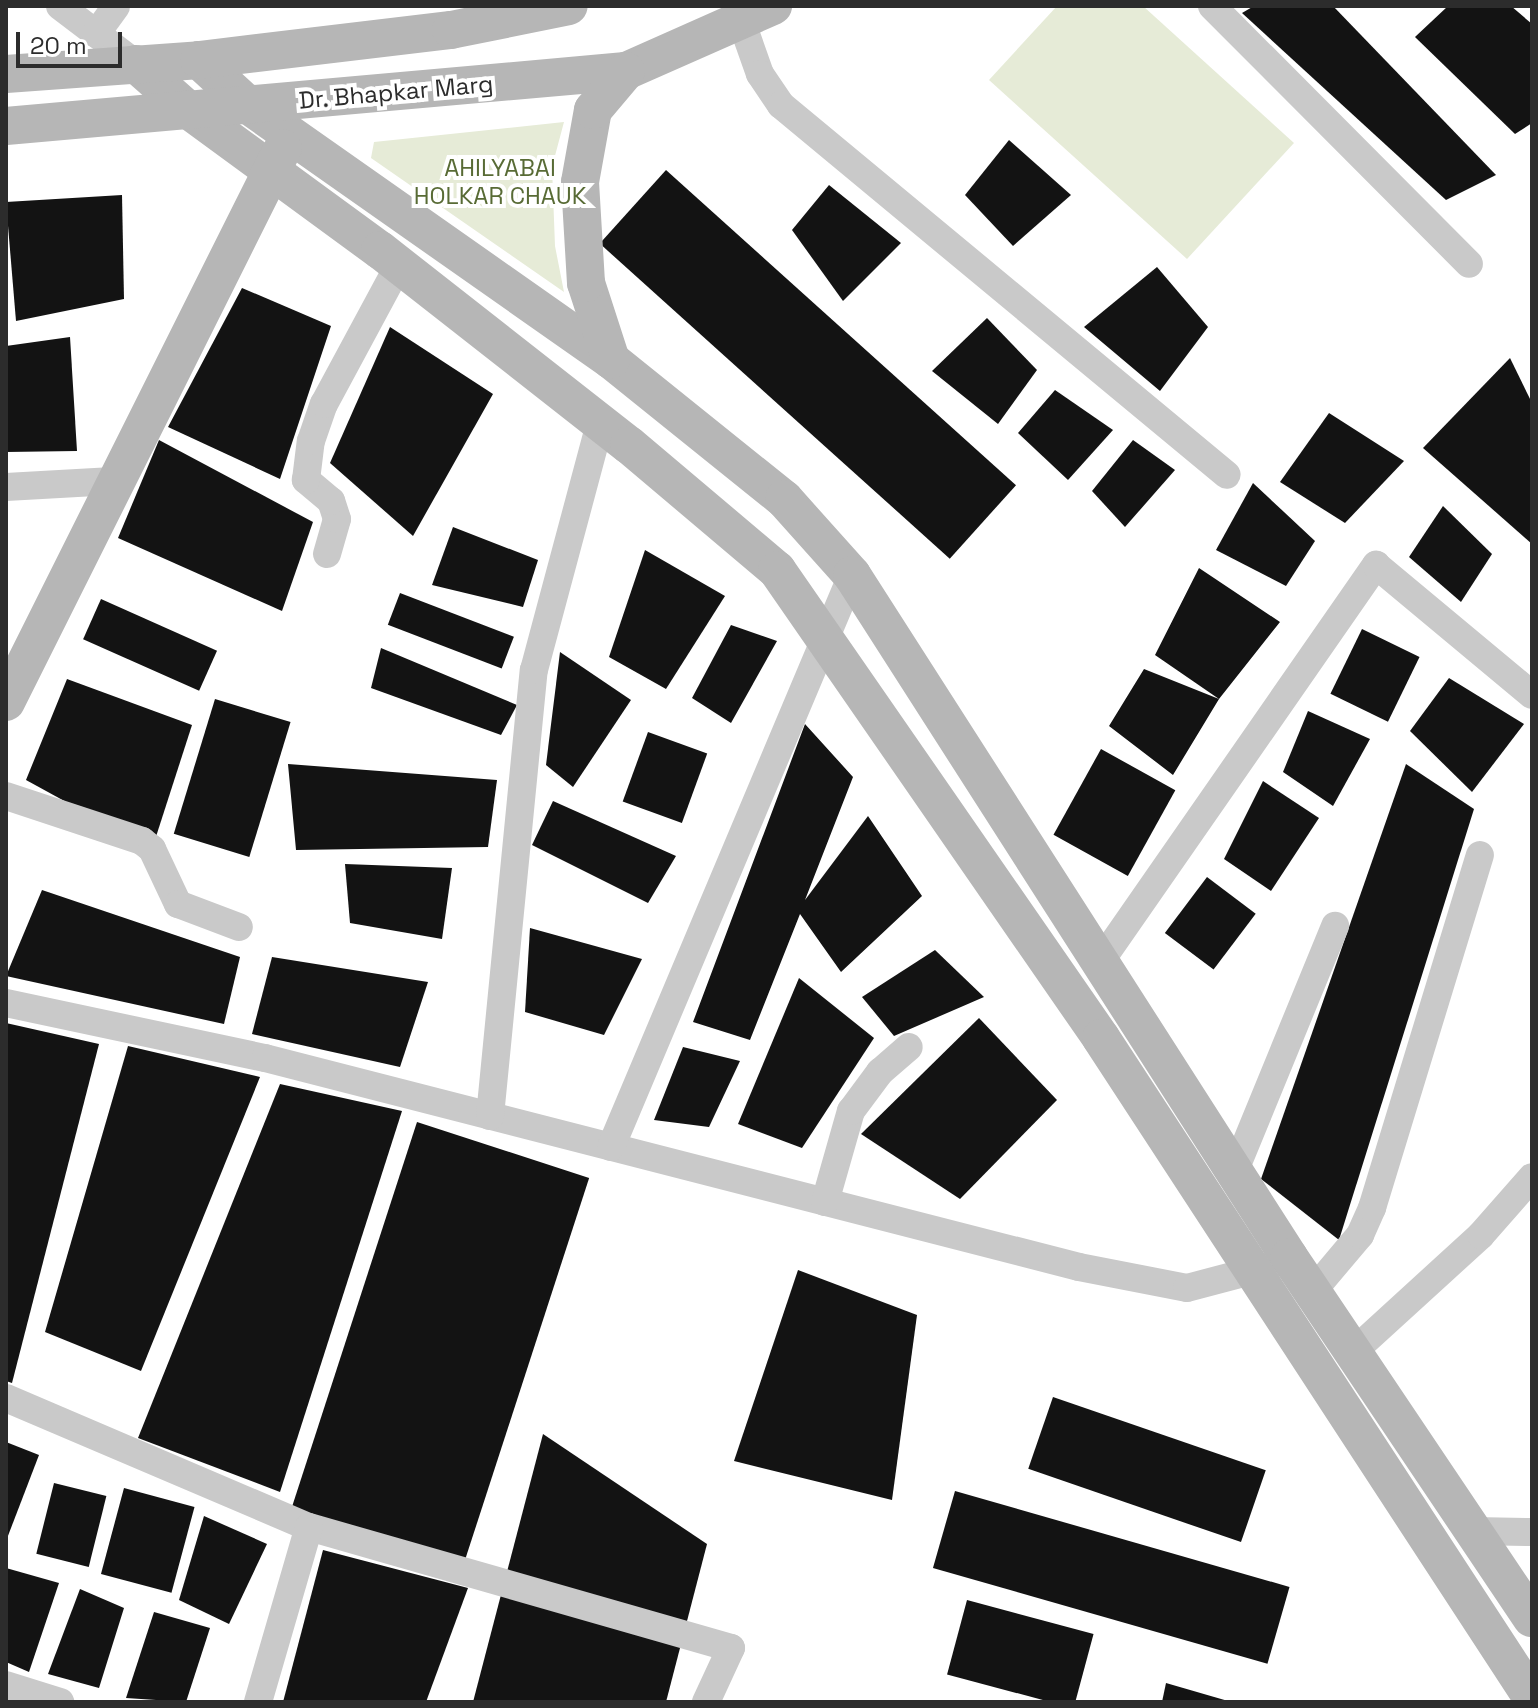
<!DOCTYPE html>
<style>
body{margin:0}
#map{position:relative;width:1538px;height:1708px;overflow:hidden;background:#fff;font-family:"Space Grotesk",sans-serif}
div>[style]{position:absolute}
.green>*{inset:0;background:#e6ebd7}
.building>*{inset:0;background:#131313;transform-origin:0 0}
.street>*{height:28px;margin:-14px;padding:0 14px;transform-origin:14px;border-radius:14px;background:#c9c9c9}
.secondary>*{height:38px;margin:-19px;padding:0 19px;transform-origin:19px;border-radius:19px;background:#b6b6b6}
span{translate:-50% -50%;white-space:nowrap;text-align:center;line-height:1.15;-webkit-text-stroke:8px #fff;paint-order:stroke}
.street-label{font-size:24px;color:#2c2c2c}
.park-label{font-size:24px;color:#586b35}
.frame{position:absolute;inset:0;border:8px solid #2c2c2c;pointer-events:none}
.scale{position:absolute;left:16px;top:32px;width:106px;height:36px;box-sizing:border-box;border:4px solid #2c2c2c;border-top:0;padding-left:10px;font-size:24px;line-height:28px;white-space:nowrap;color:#2c2c2c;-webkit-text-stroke:6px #fff;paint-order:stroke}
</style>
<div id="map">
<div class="green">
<div style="clip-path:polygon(1057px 6px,1143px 6px,1294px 143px,1187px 259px,989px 80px)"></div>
<div style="clip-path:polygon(564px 122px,552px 167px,555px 246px,564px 292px,371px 158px,374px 142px)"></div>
</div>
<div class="building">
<div style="clip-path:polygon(1254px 6px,1333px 6px,1496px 175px,1446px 200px,1242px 13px)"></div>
<div style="clip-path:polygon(1448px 6px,1511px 6px,1532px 24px,1532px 123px,1515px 134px,1415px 37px)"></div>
<div style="clip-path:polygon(1009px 140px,1071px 195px,1013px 246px,965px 195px)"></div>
<div style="left:666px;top:170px;width:471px;height:99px;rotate:42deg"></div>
<div style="clip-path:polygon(829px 185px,901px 243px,843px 301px,792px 230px)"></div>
<div style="clip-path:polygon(122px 195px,124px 299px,16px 321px,6px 202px)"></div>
<div style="clip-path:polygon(1157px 267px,1208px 327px,1160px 391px,1084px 327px)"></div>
<div style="clip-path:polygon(242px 288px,331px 326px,280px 479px,168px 427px)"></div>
<div style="clip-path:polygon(987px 318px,1037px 370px,998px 424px,932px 371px)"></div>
<div style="clip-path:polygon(390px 327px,493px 394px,413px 536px,330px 463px)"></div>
<div style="clip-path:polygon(70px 337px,77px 451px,6px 452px,6px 346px)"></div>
<div style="clip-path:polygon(1510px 358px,1532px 403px,1532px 544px,1423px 448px)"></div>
<div style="clip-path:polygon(1055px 390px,1113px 430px,1068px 480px,1018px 433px)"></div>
<div style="clip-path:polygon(1329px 413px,1404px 461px,1345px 523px,1280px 482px)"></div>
<div style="clip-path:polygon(159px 440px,313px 522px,282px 611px,118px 538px)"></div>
<div style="clip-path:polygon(1133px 440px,1175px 470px,1125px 527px,1092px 491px)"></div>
<div style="clip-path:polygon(1253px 483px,1315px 541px,1286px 586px,1216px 550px)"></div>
<div style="clip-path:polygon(1443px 506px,1492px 554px,1461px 602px,1409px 557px)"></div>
<div style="clip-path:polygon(453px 527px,538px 560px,523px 607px,432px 585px)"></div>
<div style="clip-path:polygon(645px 550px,725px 596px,666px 689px,609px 657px)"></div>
<div style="clip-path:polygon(1199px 568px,1280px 622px,1219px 699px,1173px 775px,1109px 726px,1144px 669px,1219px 699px,1155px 655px)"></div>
<div style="left:400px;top:593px;width:122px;height:34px;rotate:21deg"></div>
<div style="left:101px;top:599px;width:127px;height:44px;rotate:24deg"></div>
<div style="clip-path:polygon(731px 625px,777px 641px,731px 723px,692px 698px)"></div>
<div style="left:1362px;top:629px;width:64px;height:72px;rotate:26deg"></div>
<div style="clip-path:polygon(381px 648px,517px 705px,501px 735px,371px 688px)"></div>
<div style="clip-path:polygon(560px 652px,631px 700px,573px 787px,546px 765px)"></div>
<div style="clip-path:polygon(1449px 678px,1524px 724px,1472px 792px,1410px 731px)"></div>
<div style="clip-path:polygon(67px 679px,192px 725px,152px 849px,26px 780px)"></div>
<div style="left:215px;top:699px;width:79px;height:141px;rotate:17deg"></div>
<div style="clip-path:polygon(1308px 711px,1370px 739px,1333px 806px,1283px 772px)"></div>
<div style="clip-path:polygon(805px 724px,853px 777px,805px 900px,868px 816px,922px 896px,841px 972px,800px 914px,750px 1040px,693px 1022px)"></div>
<div style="left:648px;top:732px;width:63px;height:74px;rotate:20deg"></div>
<div style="left:1101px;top:749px;width:85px;height:98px;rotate:29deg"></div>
<div style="clip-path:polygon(288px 764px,497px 780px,488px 847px,296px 850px)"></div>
<div style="clip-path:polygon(1406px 764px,1474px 809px,1339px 1240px,1261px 1179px)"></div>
<div style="clip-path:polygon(1263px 781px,1319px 818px,1271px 891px,1224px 859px)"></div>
<div style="clip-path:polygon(553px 801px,676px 856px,648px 903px,532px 845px)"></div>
<div style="clip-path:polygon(345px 864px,452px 868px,442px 939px,350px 923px)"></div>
<div style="left:1207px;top:877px;width:61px;height:70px;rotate:37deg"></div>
<div style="clip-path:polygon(42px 890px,240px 957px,224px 1024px,6px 976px)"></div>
<div style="clip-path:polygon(530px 928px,642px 959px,604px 1035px,525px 1012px)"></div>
<div style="clip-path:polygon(935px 950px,984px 997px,894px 1036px,862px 997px)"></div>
<div style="clip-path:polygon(272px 957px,428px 982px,400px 1067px,252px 1034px)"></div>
<div style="clip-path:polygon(799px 978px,874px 1038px,802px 1148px,738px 1124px)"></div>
<div style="clip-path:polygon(979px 1018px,1057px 1100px,960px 1199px,861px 1134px)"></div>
<div style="clip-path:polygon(6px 1023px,99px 1044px,12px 1383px,6px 1381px)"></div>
<div style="clip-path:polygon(128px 1046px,260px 1077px,141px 1371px,45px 1332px)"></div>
<div style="clip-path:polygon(683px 1047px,740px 1061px,709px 1127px,654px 1120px)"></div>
<div style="clip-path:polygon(280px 1084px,402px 1111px,280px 1492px,138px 1438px)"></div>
<div style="left:417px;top:1122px;width:181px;height:416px;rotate:18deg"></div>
<div style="clip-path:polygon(798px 1270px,917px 1315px,892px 1500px,734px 1461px)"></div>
<div style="left:1053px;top:1397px;width:225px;height:76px;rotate:19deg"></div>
<div style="clip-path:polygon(543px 1434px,707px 1544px,666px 1702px,473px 1702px)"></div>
<div style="clip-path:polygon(6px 1442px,39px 1455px,6px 1541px)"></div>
<div style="left:54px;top:1483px;width:54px;height:73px;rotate:14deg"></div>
<div style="left:124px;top:1488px;width:73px;height:89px;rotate:15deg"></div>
<div style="left:955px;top:1491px;width:348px;height:80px;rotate:16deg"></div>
<div style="clip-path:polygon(204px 1516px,267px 1544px,229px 1624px,179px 1600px)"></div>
<div style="clip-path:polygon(323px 1550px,468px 1588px,426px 1702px,283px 1702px)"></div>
<div style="clip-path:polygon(6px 1568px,59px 1583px,29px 1672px,6px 1662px)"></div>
<div style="clip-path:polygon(80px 1589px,124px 1608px,99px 1688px,48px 1674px)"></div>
<div style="left:967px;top:1600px;width:131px;height:77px;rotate:15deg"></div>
<div style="clip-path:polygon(154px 1612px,210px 1628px,186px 1702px,126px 1698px)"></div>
<div style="clip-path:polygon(1166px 1683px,1228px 1701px,1228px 1702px,1162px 1702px)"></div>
</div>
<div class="street">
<div style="left:60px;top:6px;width:96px;rotate:37.3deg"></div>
<div style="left:1212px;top:6px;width:364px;rotate:45.1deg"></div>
<div style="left:742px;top:23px;width:54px;rotate:70.6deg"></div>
<div style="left:760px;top:74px;width:37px;rotate:56deg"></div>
<div style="left:781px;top:105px;width:579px;rotate:39.68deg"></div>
<div style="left:96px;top:34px;width:34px;rotate:-54deg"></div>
<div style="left:6px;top:487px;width:107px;rotate:-3.2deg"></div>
<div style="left:327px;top:554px;width:36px;rotate:-74deg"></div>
<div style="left:337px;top:519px;width:19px;rotate:-108deg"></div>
<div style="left:331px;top:501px;width:33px;rotate:-140deg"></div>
<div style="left:306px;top:480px;width:39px;rotate:-83deg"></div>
<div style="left:311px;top:441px;width:39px;rotate:-71deg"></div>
<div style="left:324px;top:404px;width:158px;rotate:-61.7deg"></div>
<div style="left:6px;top:796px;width:143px;rotate:18.3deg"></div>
<div style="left:142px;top:841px;width:13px;rotate:39deg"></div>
<div style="left:152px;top:849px;width:61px;rotate:64.7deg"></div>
<div style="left:178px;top:904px;width:65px;rotate:20.7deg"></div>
<div style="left:1100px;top:962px;width:484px;rotate:-55.2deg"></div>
<div style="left:1376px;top:565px;width:203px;rotate:39.8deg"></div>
<div style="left:6px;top:1003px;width:265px;rotate:12deg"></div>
<div style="left:265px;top:1058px;width:840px;rotate:14.4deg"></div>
<div style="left:1079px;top:1267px;width:110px;rotate:11deg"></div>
<div style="left:1187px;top:1288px;width:86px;rotate:-14.8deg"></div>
<div style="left:490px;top:1116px;width:448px;rotate:-84.4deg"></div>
<div style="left:534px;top:670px;width:256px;rotate:-75deg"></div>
<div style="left:611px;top:1147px;width:621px;rotate:-67.15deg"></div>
<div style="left:1235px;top:1170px;width:264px;rotate:-67.7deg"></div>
<div style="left:825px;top:1202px;width:95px;rotate:-74.1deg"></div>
<div style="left:851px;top:1111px;width:49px;rotate:-53.4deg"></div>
<div style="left:880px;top:1072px;width:38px;rotate:-41deg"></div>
<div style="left:1312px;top:1292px;width:75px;rotate:-49.9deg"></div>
<div style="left:1360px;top:1235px;width:30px;rotate:-66deg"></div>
<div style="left:1372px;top:1208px;width:369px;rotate:-73deg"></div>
<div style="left:1353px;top:1352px;width:173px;rotate:-42.4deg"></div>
<div style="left:1481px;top:1235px;width:77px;rotate:-48.7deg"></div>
<div style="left:6px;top:1398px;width:329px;rotate:23.1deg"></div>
<div style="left:309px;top:1527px;width:439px;rotate:16deg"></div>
<div style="left:731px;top:1648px;width:60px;rotate:114.8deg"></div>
<div style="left:1473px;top:1531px;width:59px;rotate:1deg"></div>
<div style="left:6px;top:1685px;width:57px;rotate:17.5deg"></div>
<div style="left:258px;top:1702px;width:182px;rotate:-73.8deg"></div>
</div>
<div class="secondary">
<div style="left:199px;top:60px;width:67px;rotate:42.6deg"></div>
<div style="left:248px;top:105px;width:444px;rotate:35.1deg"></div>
<div style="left:611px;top:360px;width:222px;rotate:38.8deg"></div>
<div style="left:784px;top:499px;width:102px;rotate:48.2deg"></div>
<div style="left:852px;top:575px;width:810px;rotate:57.35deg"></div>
<div style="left:1289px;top:1257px;width:435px;rotate:56.1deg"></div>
<div style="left:136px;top:64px;width:68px;rotate:41.4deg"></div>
<div style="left:187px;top:109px;width:239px;rotate:36.2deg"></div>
<div style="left:380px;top:250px;width:316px;rotate:38.1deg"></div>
<div style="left:629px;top:445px;width:194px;rotate:40.2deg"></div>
<div style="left:777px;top:570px;width:569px;rotate:55.3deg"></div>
<div style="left:1101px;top:1038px;width:788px;rotate:56.85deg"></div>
<div style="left:6px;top:74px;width:194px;rotate:-4.1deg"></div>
<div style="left:199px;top:60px;width:254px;rotate:-6.8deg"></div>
<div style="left:451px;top:30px;width:120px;rotate:-11.5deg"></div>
<div style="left:6px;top:126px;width:622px;rotate:-5.07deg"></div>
<div style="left:626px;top:71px;width:161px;rotate:-23.9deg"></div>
<div style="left:611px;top:360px;width:81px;rotate:-108deg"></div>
<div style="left:586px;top:283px;width:101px;rotate:-93.4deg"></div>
<div style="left:580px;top:182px;width:73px;rotate:-79.8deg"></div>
<div style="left:593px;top:110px;width:51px;rotate:-49.8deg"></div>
<div style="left:6px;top:702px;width:619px;rotate:-63.43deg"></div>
</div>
<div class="street-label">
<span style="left:396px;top:92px;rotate:-5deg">Dr. Bhapkar Marg</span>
</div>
<div class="park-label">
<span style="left:500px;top:182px">AHILYABAI<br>HOLKAR CHAUK</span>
</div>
<div class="frame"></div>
<div class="scale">20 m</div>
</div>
